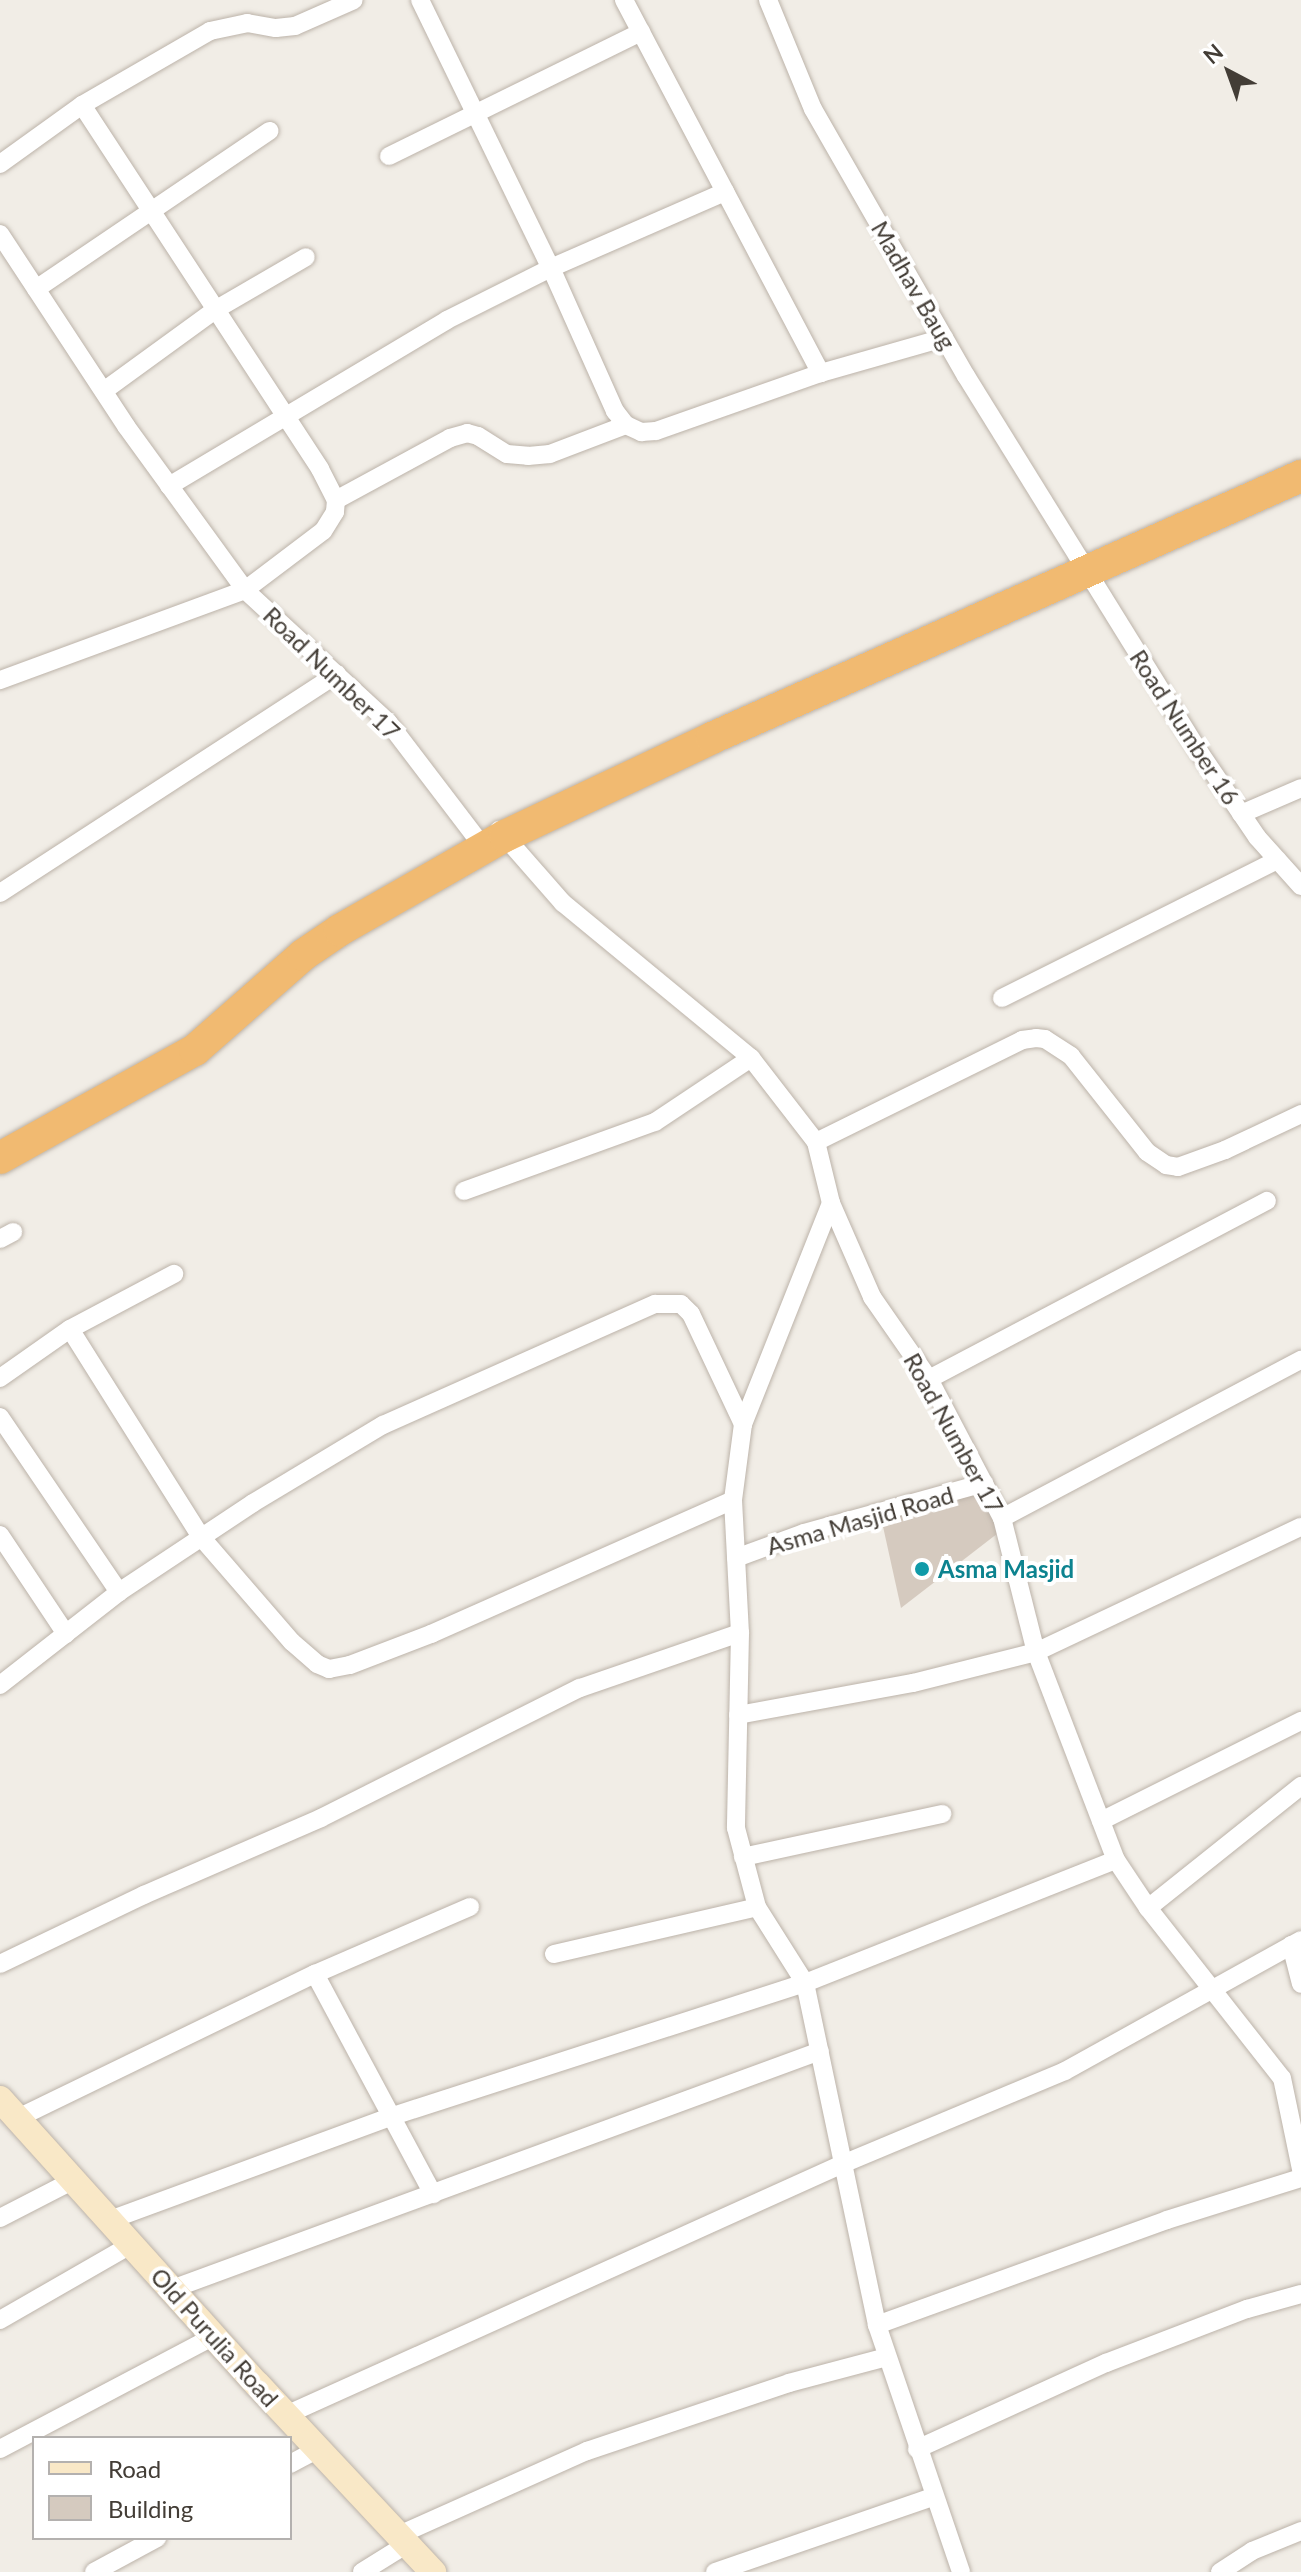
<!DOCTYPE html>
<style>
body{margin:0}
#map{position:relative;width:1301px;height:2572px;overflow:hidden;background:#f1ede6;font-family:Lato,sans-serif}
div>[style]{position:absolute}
.building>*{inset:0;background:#d5cabf}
.roads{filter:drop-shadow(0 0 2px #bcb3a9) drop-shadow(0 0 2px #bcb3a9)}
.street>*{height:18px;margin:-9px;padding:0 9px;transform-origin:9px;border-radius:9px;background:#fff}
.secondary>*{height:26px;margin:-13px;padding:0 13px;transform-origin:13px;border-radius:13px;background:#f9e8c7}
.highway>*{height:32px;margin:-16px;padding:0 16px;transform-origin:16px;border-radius:16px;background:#f1ba71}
.dots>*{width:22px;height:22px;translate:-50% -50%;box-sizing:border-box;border:4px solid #fff;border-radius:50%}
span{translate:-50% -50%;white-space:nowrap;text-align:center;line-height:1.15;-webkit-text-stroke:8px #fff;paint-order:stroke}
.street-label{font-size:24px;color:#433d36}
.culture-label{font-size:24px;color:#0d838f;font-weight:700}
.left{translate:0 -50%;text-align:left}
.legend{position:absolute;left:32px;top:2436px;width:260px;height:104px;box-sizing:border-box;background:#fff;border:2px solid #b4b1af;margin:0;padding:10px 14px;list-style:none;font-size:24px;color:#433d36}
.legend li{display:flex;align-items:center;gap:16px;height:40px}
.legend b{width:40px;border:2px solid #b4b1af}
.north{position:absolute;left:1189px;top:32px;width:80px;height:80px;-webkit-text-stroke:6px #fff;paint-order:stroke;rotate:319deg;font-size:22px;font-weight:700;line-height:32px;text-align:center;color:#433d36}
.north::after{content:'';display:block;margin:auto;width:28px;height:36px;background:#433d36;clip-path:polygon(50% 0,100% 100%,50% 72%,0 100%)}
</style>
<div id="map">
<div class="building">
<div style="clip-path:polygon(983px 1483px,1002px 1530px,901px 1608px,880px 1513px)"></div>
</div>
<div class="roads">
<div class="street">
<div style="left:420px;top:0;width:298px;rotate:64deg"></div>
<div style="left:551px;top:268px;width:157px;rotate:65.9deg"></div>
<div style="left:615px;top:411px;width:18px;rotate:52deg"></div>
<div style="left:626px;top:425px;width:17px;rotate:25deg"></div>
<div style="left:641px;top:432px;width:15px;rotate:-4deg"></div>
<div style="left:656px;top:431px;width:175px;rotate:-19.4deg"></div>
<div style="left:821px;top:373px;width:128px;rotate:-15.9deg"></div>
<div style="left:624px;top:0;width:422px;rotate:62.2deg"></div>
<div style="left:768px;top:0;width:118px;rotate:67.6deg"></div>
<div style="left:813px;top:109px;width:308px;rotate:60.2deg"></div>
<div style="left:966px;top:376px;width:444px;rotate:58.2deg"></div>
<div style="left:1200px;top:753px;width:102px;rotate:55.8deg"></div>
<div style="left:1257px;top:837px;width:66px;rotate:48.1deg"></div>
<div style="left:82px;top:105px;width:435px;rotate:56.8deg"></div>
<div style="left:320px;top:469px;width:35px;rotate:63deg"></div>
<div style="left:336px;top:500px;width:12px;rotate:95deg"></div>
<div style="left:335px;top:512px;width:22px;rotate:122deg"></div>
<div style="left:323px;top:531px;width:98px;rotate:142.9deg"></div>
<div style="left:245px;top:590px;width:195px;rotate:42.7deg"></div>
<div style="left:388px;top:722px;width:143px;rotate:52.7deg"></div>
<div style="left:389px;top:156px;width:281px;rotate:-26.2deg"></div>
<div style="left:0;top:164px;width:101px;rotate:-35.7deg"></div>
<div style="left:82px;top:105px;width:148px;rotate:-30deg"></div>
<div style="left:210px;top:31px;width:38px;rotate:-12deg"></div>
<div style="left:247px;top:23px;width:29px;rotate:10deg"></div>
<div style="left:276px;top:28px;width:19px;rotate:-6deg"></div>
<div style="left:295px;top:26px;width:64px;rotate:-23.8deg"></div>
<div style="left:0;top:234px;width:230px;rotate:56.7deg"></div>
<div style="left:126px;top:426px;width:203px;rotate:54deg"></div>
<div style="left:245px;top:590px;width:261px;rotate:159.8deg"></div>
<div style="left:36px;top:289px;width:282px;rotate:-34.1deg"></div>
<div style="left:105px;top:390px;width:136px;rotate:-36deg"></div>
<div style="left:215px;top:310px;width:105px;rotate:-30.2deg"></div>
<div style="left:169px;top:486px;width:324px;rotate:-30.8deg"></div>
<div style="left:447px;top:320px;width:116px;rotate:-26.6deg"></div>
<div style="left:551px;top:268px;width:190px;rotate:-23.6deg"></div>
<div style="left:336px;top:500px;width:130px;rotate:-28.5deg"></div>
<div style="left:450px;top:438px;width:18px;rotate:-16deg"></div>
<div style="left:467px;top:433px;width:11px;rotate:15deg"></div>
<div style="left:478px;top:436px;width:34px;rotate:32deg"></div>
<div style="left:507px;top:454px;width:21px;rotate:5deg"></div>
<div style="left:528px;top:456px;width:22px;rotate:-5deg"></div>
<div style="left:550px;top:454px;width:81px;rotate:-20.9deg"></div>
<div style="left:1241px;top:814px;width:65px;rotate:-23.4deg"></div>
<div style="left:499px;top:830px;width:97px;rotate:48.8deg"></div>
<div style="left:563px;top:903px;width:244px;rotate:39.5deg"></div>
<div style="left:751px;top:1058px;width:106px;rotate:52.3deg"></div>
<div style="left:816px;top:1142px;width:63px;rotate:76.2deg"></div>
<div style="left:831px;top:1203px;width:103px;rotate:66.4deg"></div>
<div style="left:872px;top:1297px;width:100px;rotate:55.2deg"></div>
<div style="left:929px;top:1379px;width:157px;rotate:62.3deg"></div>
<div style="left:1002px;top:1518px;width:138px;rotate:75.8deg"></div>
<div style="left:1036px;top:1652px;width:223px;rotate:69deg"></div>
<div style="left:1116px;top:1860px;width:58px;rotate:56.3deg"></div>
<div style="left:1148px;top:1908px;width:216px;rotate:51.8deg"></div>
<div style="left:1282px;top:2078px;width:93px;rotate:78.2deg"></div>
<div style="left:0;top:893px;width:402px;rotate:-33deg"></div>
<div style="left:1002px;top:998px;width:308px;rotate:-26.6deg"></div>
<div style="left:816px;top:1142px;width:230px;rotate:-26.3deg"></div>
<div style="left:1022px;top:1040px;width:14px;rotate:-8deg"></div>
<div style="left:1036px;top:1038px;width:9px;rotate:6deg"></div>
<div style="left:1045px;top:1039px;width:31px;rotate:33deg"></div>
<div style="left:1071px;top:1056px;width:122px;rotate:51.6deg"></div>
<div style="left:1147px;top:1152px;width:23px;rotate:34deg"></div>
<div style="left:1166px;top:1165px;width:12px;rotate:9deg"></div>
<div style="left:1178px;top:1167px;width:50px;rotate:-19.9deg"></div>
<div style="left:1225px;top:1150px;width:84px;rotate:-25.3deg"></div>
<div style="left:464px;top:1191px;width:203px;rotate:-19.9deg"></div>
<div style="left:655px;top:1122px;width:115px;rotate:-33.7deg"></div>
<div style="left:831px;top:1203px;width:238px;rotate:111.7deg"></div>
<div style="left:743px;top:1424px;width:77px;rotate:97.5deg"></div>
<div style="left:733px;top:1500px;width:133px;rotate:87deg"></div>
<div style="left:740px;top:1633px;width:195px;rotate:91.2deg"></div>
<div style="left:736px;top:1828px;width:82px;rotate:75.1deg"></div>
<div style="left:757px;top:1907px;width:90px;rotate:57.7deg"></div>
<div style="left:805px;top:1983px;width:349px;rotate:78.1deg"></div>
<div style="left:877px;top:2325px;width:261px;rotate:71.2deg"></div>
<div style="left:0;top:1239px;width:15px;rotate:-28deg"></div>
<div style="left:70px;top:1329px;width:246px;rotate:57.8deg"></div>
<div style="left:201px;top:1537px;width:139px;rotate:49.1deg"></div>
<div style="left:292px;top:1642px;width:33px;rotate:41deg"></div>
<div style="left:317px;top:1664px;width:13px;rotate:23deg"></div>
<div style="left:329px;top:1669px;width:21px;rotate:-11deg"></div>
<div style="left:350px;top:1665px;width:87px;rotate:-20.9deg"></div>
<div style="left:431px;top:1634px;width:330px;rotate:-23.9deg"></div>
<div style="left:0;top:1378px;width:85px;rotate:-35deg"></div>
<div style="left:70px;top:1329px;width:118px;rotate:-27.9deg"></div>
<div style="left:929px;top:1379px;width:382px;rotate:-27.8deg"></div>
<div style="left:0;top:1417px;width:212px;rotate:55.8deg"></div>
<div style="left:1002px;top:1518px;width:338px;rotate:-27.9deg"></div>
<div style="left:0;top:1535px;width:119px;rotate:56.3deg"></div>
<div style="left:736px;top:1558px;width:72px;rotate:-20.2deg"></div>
<div style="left:804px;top:1533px;width:187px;rotate:-15.5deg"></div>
<div style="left:0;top:1685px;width:151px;rotate:-38deg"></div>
<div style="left:119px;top:1592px;width:161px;rotate:-33.6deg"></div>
<div style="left:253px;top:1503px;width:152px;rotate:-31deg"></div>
<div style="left:383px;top:1425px;width:298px;rotate:-24deg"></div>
<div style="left:655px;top:1304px;width:26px"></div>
<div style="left:681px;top:1304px;width:14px;rotate:45deg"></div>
<div style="left:691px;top:1314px;width:122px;rotate:64.7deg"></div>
<div style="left:738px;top:1715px;width:178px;rotate:-10.4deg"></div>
<div style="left:913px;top:1683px;width:127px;rotate:-14.1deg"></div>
<div style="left:1036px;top:1652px;width:293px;rotate:-25.3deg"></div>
<div style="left:1101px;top:1821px;width:224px;rotate:-26.6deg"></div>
<div style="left:743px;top:1857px;width:204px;rotate:-12.2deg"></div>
<div style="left:1148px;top:1908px;width:196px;rotate:-38.6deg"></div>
<div style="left:1291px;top:1945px;width:40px;rotate:75.6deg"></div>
<div style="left:554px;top:1954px;width:208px;rotate:-13deg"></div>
<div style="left:0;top:1964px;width:160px;rotate:-25.6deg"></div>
<div style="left:144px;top:1895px;width:193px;rotate:-23.5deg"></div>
<div style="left:321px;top:1818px;width:290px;rotate:-26.7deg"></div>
<div style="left:580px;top:1688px;width:169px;rotate:-19deg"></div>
<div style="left:315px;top:1974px;width:169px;rotate:-23.4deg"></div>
<div style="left:18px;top:2118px;width:330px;rotate:-25.9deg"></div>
<div style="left:315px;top:1974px;width:250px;rotate:61.8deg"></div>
<div style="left:0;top:2218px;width:83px;rotate:-27.2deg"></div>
<div style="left:110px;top:2220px;width:302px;rotate:-20.2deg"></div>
<div style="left:393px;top:2116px;width:433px;rotate:-17.9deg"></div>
<div style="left:805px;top:1983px;width:334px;rotate:-21.6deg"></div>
<div style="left:172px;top:2289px;width:690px;rotate:-20.17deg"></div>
<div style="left:0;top:2320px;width:152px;rotate:-29.9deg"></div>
<div style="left:877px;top:2325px;width:308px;rotate:-19.9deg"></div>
<div style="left:1167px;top:2220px;width:140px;rotate:-17.4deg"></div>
<div style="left:286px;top:2415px;width:613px;rotate:-24.27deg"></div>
<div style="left:845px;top:2163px;width:238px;rotate:-22.7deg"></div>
<div style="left:1065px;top:2071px;width:270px;rotate:-29deg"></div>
<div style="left:0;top:2449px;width:242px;rotate:-27.8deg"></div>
<div style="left:917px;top:2449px;width:208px;rotate:-24.5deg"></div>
<div style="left:1106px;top:2363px;width:151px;rotate:-21deg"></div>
<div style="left:1247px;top:2309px;width:56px;rotate:-15.5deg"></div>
<div style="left:290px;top:2464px;width:32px;rotate:-28deg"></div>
<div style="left:399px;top:2535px;width:206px;rotate:-24.1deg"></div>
<div style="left:587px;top:2451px;width:213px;rotate:-18.6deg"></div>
<div style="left:789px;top:2383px;width:101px;rotate:-14.9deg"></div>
<div style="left:94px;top:2572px;width:72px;rotate:-28.4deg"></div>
<div style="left:362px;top:2572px;width:53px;rotate:-31.9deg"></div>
<div style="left:715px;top:2572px;width:231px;rotate:-19deg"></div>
<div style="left:1220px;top:2572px;width:38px;rotate:-33deg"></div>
<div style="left:1252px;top:2551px;width:53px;rotate:-22.2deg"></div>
</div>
<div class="secondary">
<div style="left:0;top:2099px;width:384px;rotate:48deg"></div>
<div style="left:257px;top:2384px;width:258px;rotate:46.9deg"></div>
</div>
<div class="highway">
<div style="left:0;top:1158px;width:223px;rotate:-29deg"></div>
<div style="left:195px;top:1050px;width:144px;rotate:-41.3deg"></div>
<div style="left:303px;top:955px;width:45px;rotate:-34deg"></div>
<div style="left:340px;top:930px;width:190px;rotate:-29.7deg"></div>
<div style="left:505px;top:836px;width:229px;rotate:-25.3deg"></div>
<div style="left:712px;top:738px;width:645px;rotate:-23.98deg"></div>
</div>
</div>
<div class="dots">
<div style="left:922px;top:1569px;background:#0f9aa8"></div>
</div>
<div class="street-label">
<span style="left:914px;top:285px;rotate:60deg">Madhav Baug</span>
<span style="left:332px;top:673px;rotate:44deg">Road Number 17</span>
<span style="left:1185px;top:727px;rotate:57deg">Road Number 16</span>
<span style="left:954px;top:1433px;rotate:61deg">Road Number 17</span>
<span style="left:860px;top:1520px;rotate:-16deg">Asma Masjid Road</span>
<span style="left:215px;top:2337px;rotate:48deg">Old Purulia Road</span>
</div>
<div class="culture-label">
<span class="left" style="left:938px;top:1569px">Asma Masjid</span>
</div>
<ul class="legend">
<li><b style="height:10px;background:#f9e8c7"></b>Road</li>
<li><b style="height:22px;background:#d5cabf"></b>Building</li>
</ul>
<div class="north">N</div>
</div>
